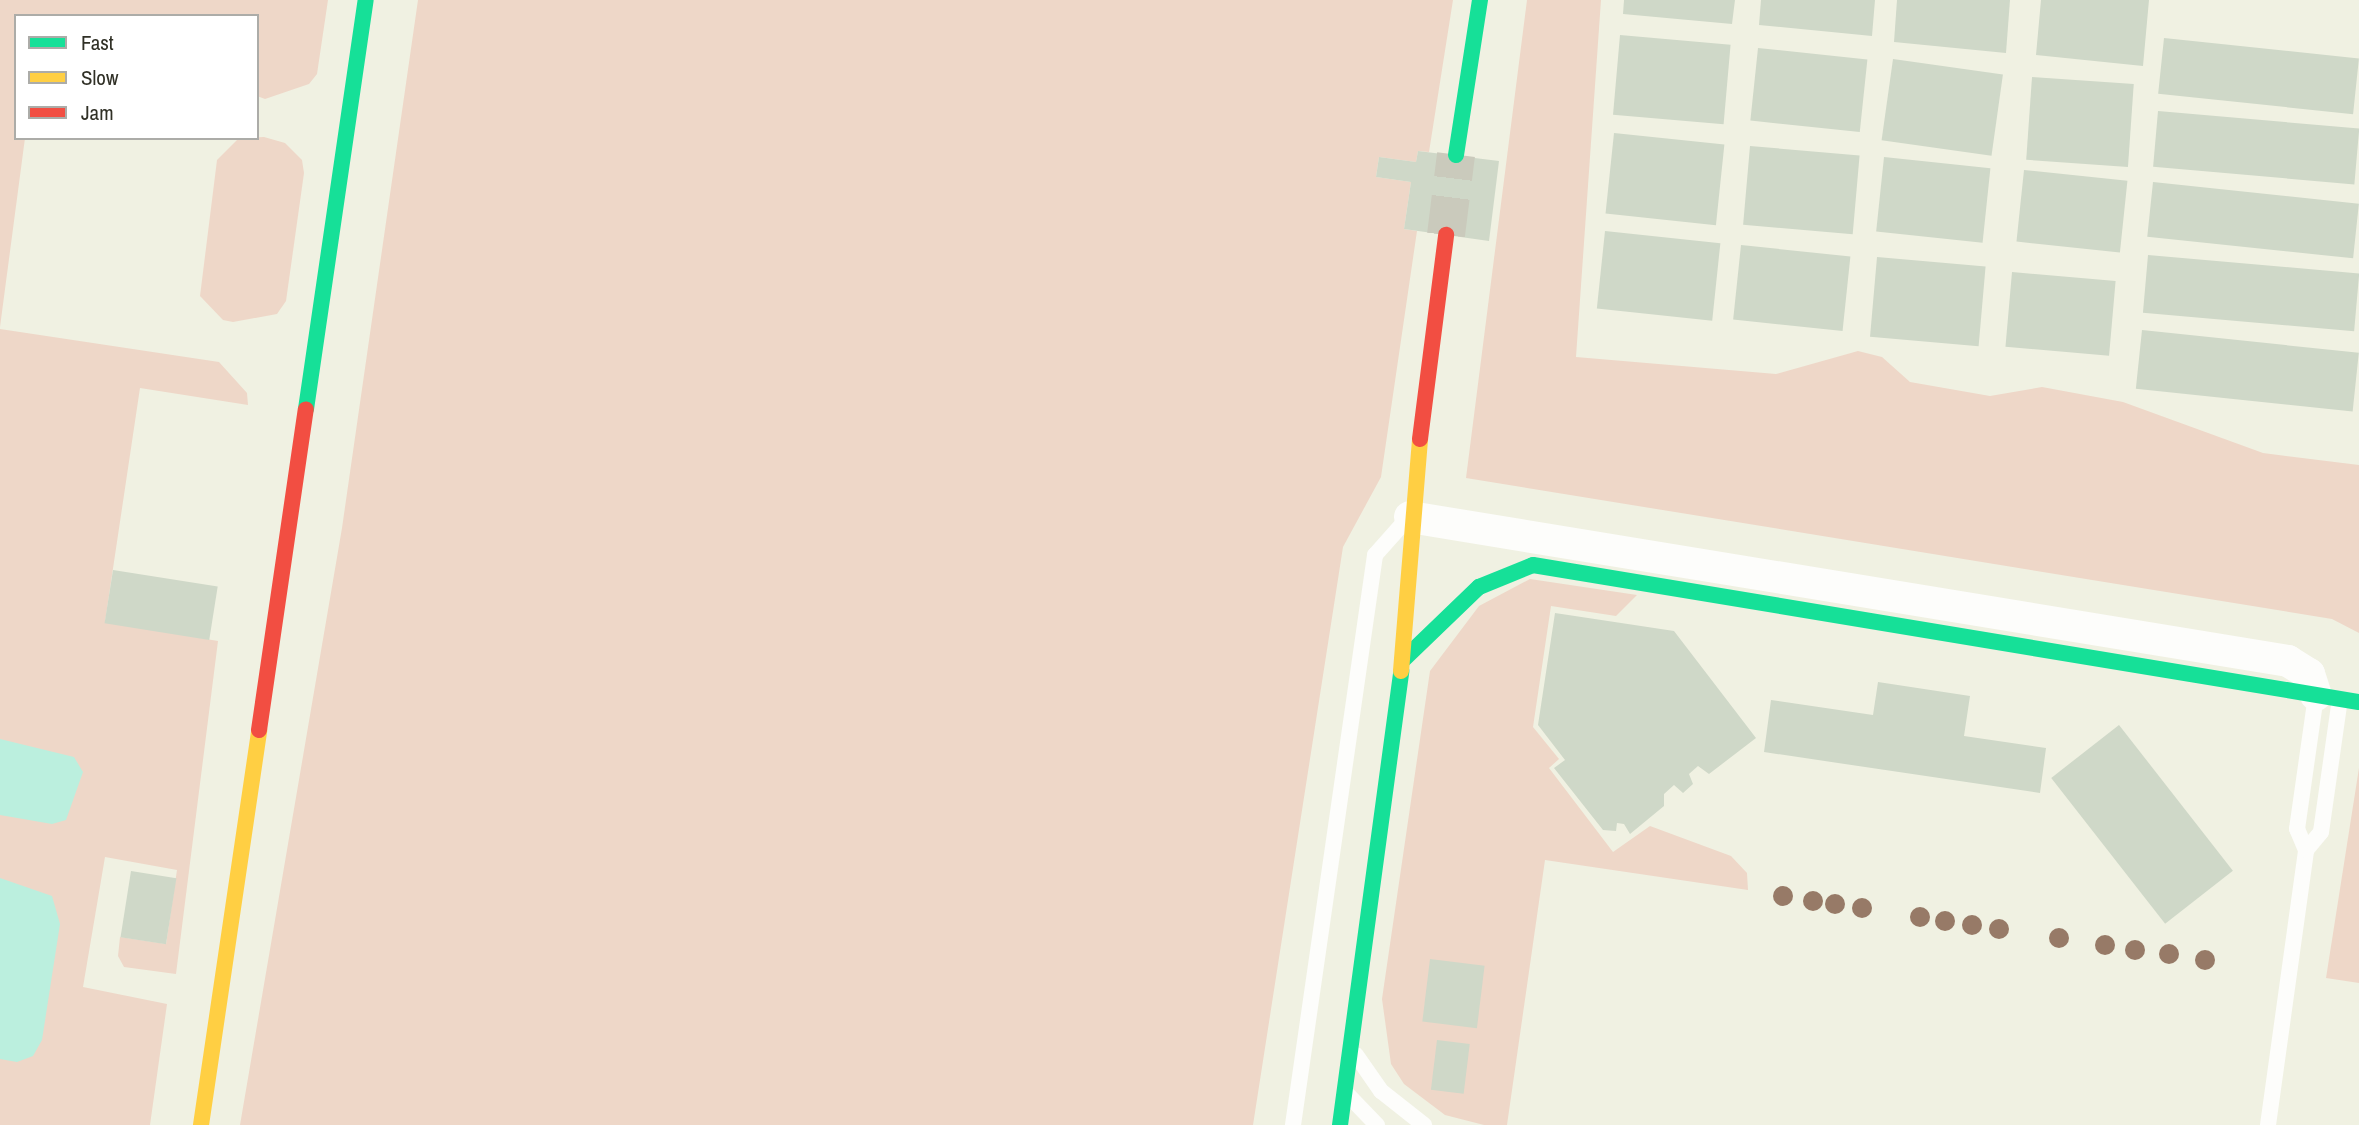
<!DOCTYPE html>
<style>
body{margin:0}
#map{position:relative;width:2359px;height:1125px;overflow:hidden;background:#f0f1e2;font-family:"Archivo Narrow",sans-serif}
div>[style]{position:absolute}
.green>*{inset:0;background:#eed7c8}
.water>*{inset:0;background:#bbefde}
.building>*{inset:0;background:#cfd8c8;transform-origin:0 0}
.secondary-tunnel>*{height:38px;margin-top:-19px;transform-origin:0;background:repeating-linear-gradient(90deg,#cacabc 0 38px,transparent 0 57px)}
.lane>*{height:16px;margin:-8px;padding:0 8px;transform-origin:8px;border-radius:8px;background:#fdfdfb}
.street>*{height:32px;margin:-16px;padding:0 16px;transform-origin:16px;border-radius:16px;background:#fdfdfb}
.fast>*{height:16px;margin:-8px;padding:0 8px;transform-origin:8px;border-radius:8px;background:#16e098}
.slow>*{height:16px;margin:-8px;padding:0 8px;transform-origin:8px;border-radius:8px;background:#ffcf43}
.jam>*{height:16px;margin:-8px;padding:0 8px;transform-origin:8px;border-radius:8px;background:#f24e42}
.trees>*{width:20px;height:20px;margin:-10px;border-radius:50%;background:#977a67}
span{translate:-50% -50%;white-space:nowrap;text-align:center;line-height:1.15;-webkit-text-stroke:5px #fff;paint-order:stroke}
.legend{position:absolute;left:14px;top:14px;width:245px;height:126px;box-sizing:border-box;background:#fff;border:2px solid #acaca8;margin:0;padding:9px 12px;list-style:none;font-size:21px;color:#303026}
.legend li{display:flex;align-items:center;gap:14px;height:35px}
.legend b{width:35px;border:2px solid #acaca8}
</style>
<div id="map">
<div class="green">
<div style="clip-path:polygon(0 0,328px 0,317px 74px,309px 84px,265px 99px,257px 96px,257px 16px,16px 16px,16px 138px,25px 138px,0 327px)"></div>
<div style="clip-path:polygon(418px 0,1453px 0,1429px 152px,1418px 151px,1416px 162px,1379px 157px,1376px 177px,1411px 182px,1404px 229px,1417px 231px,1381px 477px,1343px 547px,1253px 1125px,240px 1125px,342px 528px)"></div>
<div style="clip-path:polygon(1527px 0,1601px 0,1576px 357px,1776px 374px,1858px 351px,1882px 357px,1910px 382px,1990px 396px,2042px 387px,2123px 402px,2263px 453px,2359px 465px,2359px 633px,2332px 619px,1466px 478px)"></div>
<div style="clip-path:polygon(264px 137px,285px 143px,302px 160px,304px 173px,286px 301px,277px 314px,233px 322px,223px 320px,200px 296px,217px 160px,239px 138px)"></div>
<div style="clip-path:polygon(0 329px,219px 362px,247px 393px,248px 405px,140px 388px,105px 622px,218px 641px,176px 974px,124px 967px,118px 956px,120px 937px,166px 944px,177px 870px,105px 857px,83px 987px,167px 1004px,150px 1125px,0 1125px)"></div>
<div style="clip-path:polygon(1530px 579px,1637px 595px,1616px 616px,1551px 606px,1533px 727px,1559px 759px,1549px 768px,1613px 852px,1650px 826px,1731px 856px,1747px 873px,1748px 890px,1545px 860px,1507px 1125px,1484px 1125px,1445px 1115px,1404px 1084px,1391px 1064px,1382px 999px,1430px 671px,1479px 606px)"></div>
<div style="clip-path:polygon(2359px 768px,2359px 983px,2326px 978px)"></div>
</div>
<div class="water">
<div style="clip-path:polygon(0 739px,74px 757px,83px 772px,66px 820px,52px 824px,0 815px)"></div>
<div style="clip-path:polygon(0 878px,52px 896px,60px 924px,42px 1040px,33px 1056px,17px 1062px,0 1059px)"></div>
</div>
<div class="building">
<div style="clip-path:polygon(1624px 0,1735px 0,1732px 24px,1623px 14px)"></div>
<div style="clip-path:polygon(1761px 0,1875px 0,1872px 36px,1759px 25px)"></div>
<div style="clip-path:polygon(1897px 0,2010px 0,2006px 53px,1894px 42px)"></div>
<div style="clip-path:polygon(2041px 0,2149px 0,2143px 66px,2036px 55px)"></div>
<div style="left:1620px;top:35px;width:111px;height:80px;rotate:5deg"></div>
<div style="left:2164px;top:38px;width:196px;height:56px;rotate:6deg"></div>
<div style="left:1758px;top:48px;width:110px;height:73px;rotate:6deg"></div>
<div style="left:1893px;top:59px;width:111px;height:82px;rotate:8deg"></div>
<div style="left:2032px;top:77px;width:102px;height:83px;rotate:4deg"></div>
<div style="left:2158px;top:111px;width:202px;height:56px;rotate:5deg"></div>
<div style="left:1614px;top:133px;width:111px;height:81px;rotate:6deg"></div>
<div style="left:1750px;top:146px;width:110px;height:79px;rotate:5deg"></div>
<div style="clip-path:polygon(1418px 151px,1499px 161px,1489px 241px,1404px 229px,1411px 182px,1376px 177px,1379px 157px,1416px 162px)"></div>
<div style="left:1884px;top:157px;width:107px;height:75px;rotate:6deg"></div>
<div style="left:2024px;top:170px;width:104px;height:72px;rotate:6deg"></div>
<div style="left:2153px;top:182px;width:207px;height:55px;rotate:6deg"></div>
<div style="left:1605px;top:231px;width:116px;height:78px;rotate:6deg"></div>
<div style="left:1741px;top:245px;width:110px;height:75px;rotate:6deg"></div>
<div style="left:2148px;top:255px;width:212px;height:58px;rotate:5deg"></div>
<div style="left:1877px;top:257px;width:109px;height:80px;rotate:5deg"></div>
<div style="left:2012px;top:272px;width:104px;height:75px;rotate:5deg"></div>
<div style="left:2142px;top:330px;width:218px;height:59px;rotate:6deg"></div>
<div style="left:113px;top:570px;width:106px;height:54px;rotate:9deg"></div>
<div style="clip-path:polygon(1555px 613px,1674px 631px,1756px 738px,1709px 774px,1698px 766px,1689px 774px,1693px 784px,1683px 793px,1674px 785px,1664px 794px,1664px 806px,1630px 834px,1624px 824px,1617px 823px,1616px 831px,1603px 830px,1554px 768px,1565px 760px,1538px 725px)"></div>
<div style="clip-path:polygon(1878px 682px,1970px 696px,1964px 736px,2046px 748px,2040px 793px,1764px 752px,1771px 700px,1873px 715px)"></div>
<div style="left:2119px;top:725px;width:185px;height:86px;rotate:52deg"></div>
<div style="left:131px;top:871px;width:46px;height:67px;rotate:9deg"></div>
<div style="left:1430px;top:959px;width:55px;height:63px;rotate:7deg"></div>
<div style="left:1437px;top:1040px;width:33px;height:50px;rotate:7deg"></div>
</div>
<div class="secondary-tunnel">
<div style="left:1446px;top:235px;width:81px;rotate:-82.9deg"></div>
</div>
<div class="lane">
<div style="left:2306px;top:850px;width:23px;rotate:-50deg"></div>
<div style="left:2321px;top:832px;width:134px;rotate:-81.9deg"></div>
<div style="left:1356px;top:1055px;width:44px;rotate:55.2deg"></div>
<div style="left:1381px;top:1091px;width:55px;rotate:38.3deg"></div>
<div style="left:1348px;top:1095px;width:42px;rotate:46deg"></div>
<div style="left:1293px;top:1125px;width:576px;rotate:-81.81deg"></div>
<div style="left:1375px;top:555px;width:50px;rotate:-48.3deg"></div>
<div style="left:2268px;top:1125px;width:278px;rotate:-82.1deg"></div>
<div style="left:2306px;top:850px;width:23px;rotate:-113deg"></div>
<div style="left:2297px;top:829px;width:135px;rotate:-81.9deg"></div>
</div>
<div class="street">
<div style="left:1410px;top:517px;width:890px;rotate:9.31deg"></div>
<div style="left:2288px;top:661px;width:25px;rotate:32deg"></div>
<div style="left:2309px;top:674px;width:22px;rotate:72deg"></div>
</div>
<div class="fast">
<div style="left:1456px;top:155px;width:157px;rotate:-81.2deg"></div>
<div style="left:306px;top:409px;width:413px;rotate:-81.7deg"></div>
<div style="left:1402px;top:661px;width:107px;rotate:-43.9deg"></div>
<div style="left:1479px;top:587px;width:58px;rotate:-22.2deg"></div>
<div style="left:1533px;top:565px;width:837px;rotate:9.42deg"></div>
<div style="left:1340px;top:1125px;width:458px;rotate:-82.3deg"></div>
</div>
<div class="slow">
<div style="left:1401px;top:671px;width:233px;rotate:-85.3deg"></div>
<div style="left:201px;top:1125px;width:399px;rotate:-81.6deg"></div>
</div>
<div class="jam">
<div style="left:1420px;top:439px;width:206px;rotate:-82.7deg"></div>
<div style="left:259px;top:730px;width:324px;rotate:-81.7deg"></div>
</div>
<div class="trees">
<div style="left:1783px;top:896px"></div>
<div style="left:1813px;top:901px"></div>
<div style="left:1835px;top:904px"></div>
<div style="left:1862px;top:908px"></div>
<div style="left:1920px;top:917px"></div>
<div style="left:1945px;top:921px"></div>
<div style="left:1972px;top:925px"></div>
<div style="left:1999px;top:929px"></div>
<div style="left:2059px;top:938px"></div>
<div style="left:2105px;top:945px"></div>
<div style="left:2135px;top:950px"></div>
<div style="left:2169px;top:954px"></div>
<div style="left:2205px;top:960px"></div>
</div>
<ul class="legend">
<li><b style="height:9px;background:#16e098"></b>Fast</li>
<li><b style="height:9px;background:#ffcf43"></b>Slow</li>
<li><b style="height:9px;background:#f24e42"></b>Jam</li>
</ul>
</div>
